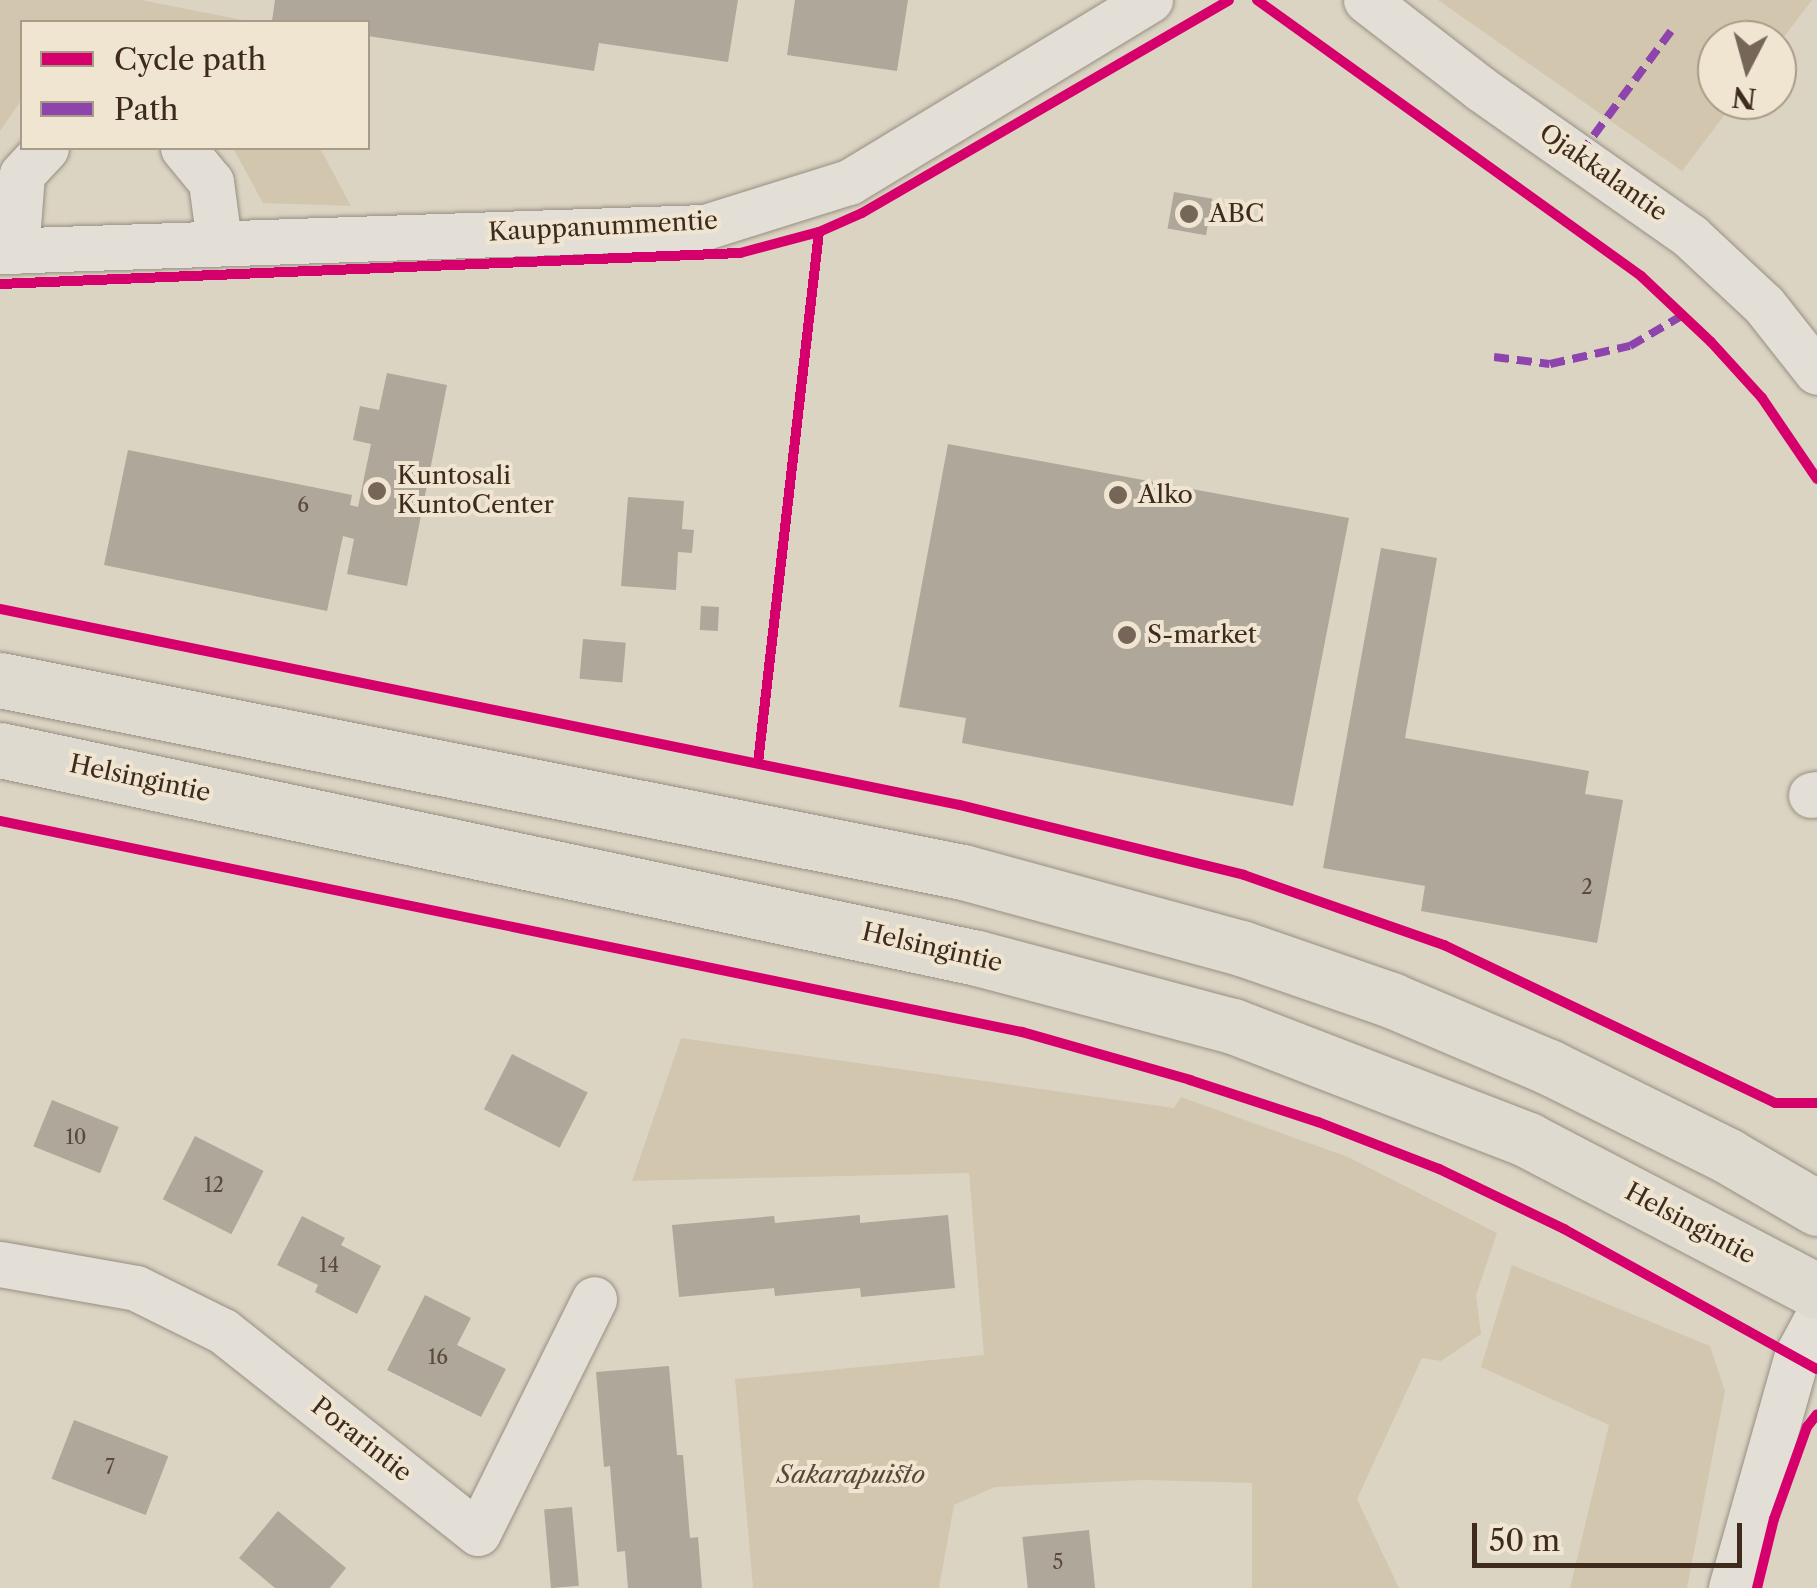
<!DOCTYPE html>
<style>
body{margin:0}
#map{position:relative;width:1817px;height:1588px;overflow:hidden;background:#dcd4c2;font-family:"Libre Caslon Text",serif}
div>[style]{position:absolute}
.green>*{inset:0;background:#d2c6ae}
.building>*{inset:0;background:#aea79a;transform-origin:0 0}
.roads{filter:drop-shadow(0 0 2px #968f83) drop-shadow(0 0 2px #968f83)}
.minor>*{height:45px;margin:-22.5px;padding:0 22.5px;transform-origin:22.5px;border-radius:22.5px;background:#e4dfd6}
.major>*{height:55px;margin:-27.5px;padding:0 27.5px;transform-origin:27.5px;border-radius:27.5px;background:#dfdad0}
.quiet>*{height:8px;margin-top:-4px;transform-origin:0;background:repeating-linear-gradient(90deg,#8e44ad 0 15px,transparent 0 23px)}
.cycleway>*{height:10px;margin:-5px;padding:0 5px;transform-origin:5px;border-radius:5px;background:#d6006c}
.dots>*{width:28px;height:28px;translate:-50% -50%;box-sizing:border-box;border:5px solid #efe5d0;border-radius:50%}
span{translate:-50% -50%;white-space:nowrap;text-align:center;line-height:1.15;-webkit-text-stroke:8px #efe5d0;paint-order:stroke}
.number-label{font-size:20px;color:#5a4a3c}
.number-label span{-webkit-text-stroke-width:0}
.street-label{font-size:25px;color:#3e2b1d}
.poi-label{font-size:25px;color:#3e2b1d}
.left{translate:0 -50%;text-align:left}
.park-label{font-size:25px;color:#5a4837;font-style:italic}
.legend{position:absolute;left:20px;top:20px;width:350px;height:130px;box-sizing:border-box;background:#efe5d0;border:2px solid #a89b88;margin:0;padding:12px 18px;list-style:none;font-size:30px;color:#3e2b1d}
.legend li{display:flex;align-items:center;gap:20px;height:50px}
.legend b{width:50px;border:2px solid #a89b88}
.north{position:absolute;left:1697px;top:20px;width:100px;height:100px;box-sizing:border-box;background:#efe5d0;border:2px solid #a89b88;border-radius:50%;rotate:186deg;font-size:28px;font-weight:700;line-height:40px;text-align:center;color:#3e2b1d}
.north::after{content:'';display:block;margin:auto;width:35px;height:45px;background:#756657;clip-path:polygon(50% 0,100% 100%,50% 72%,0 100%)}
.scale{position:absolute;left:1472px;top:1523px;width:270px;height:45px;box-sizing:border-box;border:5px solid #3e2b1d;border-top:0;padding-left:12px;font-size:30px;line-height:35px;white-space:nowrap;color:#3e2b1d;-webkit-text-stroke:8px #efe5d0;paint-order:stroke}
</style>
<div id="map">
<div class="green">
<div style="clip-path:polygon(0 0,141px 0,253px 22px,22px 22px,22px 99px,0 131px)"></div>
<div style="clip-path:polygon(1438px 0,1812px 0,1777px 46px,1777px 40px,1717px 40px,1717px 100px,1736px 100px,1682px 171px)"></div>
<div style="clip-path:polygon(233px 148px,320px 148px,351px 206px,263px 203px)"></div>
<div style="clip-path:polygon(681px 1038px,1174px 1108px,1181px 1097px,1348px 1157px,1497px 1233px,1476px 1295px,1481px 1334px,1441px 1361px,1422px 1358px,1357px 1499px,1399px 1588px,1252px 1588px,1252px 1483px,1144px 1480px,995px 1487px,954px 1505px,939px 1588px,753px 1588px,735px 1379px,984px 1355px,969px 1173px,632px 1181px)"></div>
<div style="clip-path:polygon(1512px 1265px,1710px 1346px,1725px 1391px,1687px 1588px,1570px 1588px,1609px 1425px,1481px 1367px)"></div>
</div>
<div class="building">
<div style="clip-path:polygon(275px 0,738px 0,728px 62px,599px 43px,594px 71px,368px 36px,368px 22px,272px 21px)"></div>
<div style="clip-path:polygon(795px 0,908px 0,897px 71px,787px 55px)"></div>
<div style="left:1174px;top:192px;width:39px;height:37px;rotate:10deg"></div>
<div style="clip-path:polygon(387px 373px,447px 385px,407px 586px,347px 574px,354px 539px,343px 536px,327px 611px,104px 565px,128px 450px,352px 495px,350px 505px,358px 507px,371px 444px,353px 440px,360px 406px,379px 410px)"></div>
<div style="clip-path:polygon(948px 444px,1349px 518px,1293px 806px,962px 743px,966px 718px,899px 707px)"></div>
<div style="clip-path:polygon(628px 497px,684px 501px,682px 529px,694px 530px,692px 553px,678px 552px,676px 590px,621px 586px)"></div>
<div style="clip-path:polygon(1381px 548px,1437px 558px,1405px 738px,1589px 771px,1585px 794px,1623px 800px,1597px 943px,1421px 911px,1425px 886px,1323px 868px)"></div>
<div style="left:701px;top:606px;width:18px;height:24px;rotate:3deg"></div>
<div style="left:583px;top:639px;width:43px;height:40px;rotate:5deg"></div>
<div style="left:512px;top:1054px;width:85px;height:62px;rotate:27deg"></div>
<div style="left:52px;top:1100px;width:72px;height:50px;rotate:22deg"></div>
<div style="left:195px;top:1136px;width:77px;height:71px;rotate:27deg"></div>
<div style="clip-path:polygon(860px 1215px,860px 1223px,948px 1215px,955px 1288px,861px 1297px,860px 1288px,775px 1296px,774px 1288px,679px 1297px,672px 1225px,774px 1216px,775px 1223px)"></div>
<div style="clip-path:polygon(302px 1216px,345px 1238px,341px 1245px,381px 1266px,357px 1314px,315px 1292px,318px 1285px,277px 1265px)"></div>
<div style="clip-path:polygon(425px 1295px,471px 1318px,457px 1345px,506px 1369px,481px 1417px,387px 1370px)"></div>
<div style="clip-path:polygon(669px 1366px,677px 1455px,683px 1455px,690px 1538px,698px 1537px,702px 1588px,628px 1588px,625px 1551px,617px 1552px,610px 1466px,604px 1467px,596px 1372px)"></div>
<div style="left:74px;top:1420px;width:101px;height:63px;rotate:21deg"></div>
<div style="left:572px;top:1507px;width:79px;height:28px;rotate:85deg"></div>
<div style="clip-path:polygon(278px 1511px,346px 1568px,330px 1588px,275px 1588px,239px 1558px)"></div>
<div style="left:1089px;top:1530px;width:58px;height:67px;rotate:84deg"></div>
</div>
<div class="roads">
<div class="minor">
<div style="left:1366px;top:0;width:145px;rotate:37.7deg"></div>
<div style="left:1481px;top:89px;width:256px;rotate:35.1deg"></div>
<div style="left:1690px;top:236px;width:101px;rotate:43deg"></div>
<div style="left:1764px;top:305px;width:85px;rotate:51.7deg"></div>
<div style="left:183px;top:148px;width:44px;rotate:50.5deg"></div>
<div style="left:211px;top:182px;width:60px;rotate:82.3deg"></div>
<div style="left:0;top:251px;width:705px;rotate:-1.95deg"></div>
<div style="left:705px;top:227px;width:151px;rotate:-17.4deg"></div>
<div style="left:849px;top:182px;width:352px;rotate:-31.2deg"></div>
<div style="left:16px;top:251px;width:77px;rotate:-85.5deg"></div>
<div style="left:22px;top:174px;width:35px;rotate:-47deg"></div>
<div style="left:1811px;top:795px;width:6px;rotate:-9deg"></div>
<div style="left:0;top:1264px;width:138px;rotate:10deg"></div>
<div style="left:136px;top:1288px;width:97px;rotate:26.3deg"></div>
<div style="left:223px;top:1331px;width:325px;rotate:38.4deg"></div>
<div style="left:478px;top:1533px;width:261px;rotate:-63.6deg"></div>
<div style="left:1731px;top:1588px;width:242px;rotate:-74.2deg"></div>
<div style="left:1797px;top:1355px;width:42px;rotate:-61.6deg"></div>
</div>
<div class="major">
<div style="left:0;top:680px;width:982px;rotate:11.28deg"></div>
<div style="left:963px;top:872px;width:288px;rotate:15.3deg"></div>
<div style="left:1241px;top:948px;width:159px;rotate:19.1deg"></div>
<div style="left:1391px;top:1000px;width:172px;rotate:23deg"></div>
<div style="left:1549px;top:1067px;width:200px;rotate:26.4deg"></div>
<div style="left:1728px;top:1156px;width:103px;rotate:30.3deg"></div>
<div style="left:0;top:750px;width:999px;rotate:12.02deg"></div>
<div style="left:977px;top:958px;width:265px;rotate:14.9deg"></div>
<div style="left:1233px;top:1026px;width:316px;rotate:21.1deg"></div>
<div style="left:1528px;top:1140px;width:326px;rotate:27.6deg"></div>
</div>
</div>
<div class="quiet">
<div style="left:1580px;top:154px;width:153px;rotate:-53.5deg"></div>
<div style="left:1494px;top:357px;width:56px;rotate:7.1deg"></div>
<div style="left:1550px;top:364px;width:82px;rotate:-12.7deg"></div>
<div style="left:1630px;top:346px;width:61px;rotate:-30.3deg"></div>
</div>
<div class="cycleway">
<div style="left:1257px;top:0;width:473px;rotate:35.7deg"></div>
<div style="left:1641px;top:276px;width:96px;rotate:43.3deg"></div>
<div style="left:1711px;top:342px;width:76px;rotate:47.7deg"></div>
<div style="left:1762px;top:398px;width:98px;rotate:55.8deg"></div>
<div style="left:0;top:284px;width:741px;rotate:-2.4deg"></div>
<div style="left:740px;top:253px;width:82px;rotate:-14.9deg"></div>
<div style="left:819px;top:232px;width:47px;rotate:-23.8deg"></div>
<div style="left:862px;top:213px;width:424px;rotate:-30.1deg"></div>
<div style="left:0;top:609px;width:980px;rotate:11.54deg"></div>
<div style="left:960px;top:805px;width:292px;rotate:13.8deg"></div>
<div style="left:1244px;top:875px;width:212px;rotate:19.3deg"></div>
<div style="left:1444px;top:945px;width:367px;rotate:25.5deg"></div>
<div style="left:1775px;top:1103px;width:42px"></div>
<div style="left:758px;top:763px;width:534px;rotate:-83.45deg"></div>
<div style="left:0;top:821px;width:1044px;rotate:11.67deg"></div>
<div style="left:1022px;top:1032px;width:175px;rotate:15.9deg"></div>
<div style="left:1190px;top:1080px;width:135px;rotate:18.2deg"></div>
<div style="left:1318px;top:1122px;width:130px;rotate:21.2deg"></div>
<div style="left:1439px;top:1169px;width:139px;rotate:25.6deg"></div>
<div style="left:1564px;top:1229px;width:289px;rotate:29deg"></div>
<div style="left:1757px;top:1588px;width:71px;rotate:-76.2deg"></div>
<div style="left:1774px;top:1519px;width:98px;rotate:-70.3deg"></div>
<div style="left:1807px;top:1427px;width:16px;rotate:-52deg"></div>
</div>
<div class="dots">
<div style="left:1189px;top:214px;background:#756657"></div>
<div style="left:377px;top:491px;background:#756657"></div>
<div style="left:1118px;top:495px;background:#756657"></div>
<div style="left:1127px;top:635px;background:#756657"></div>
</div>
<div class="number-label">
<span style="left:303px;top:505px">6</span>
<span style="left:1587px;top:887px">2</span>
<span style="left:76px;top:1137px">10</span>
<span style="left:214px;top:1185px">12</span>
<span style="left:329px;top:1265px">14</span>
<span style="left:438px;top:1357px">16</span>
<span style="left:110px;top:1467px">7</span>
<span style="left:1058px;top:1562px">5</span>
</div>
<div class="street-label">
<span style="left:1603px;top:173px;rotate:35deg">Ojakkalantie</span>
<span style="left:603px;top:227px;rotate:-3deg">Kauppanummentie</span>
<span style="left:140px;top:779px;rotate:12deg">Helsingintie</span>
<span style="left:932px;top:948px;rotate:13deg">Helsingintie</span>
<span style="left:1690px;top:1224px;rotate:28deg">Helsingintie</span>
<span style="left:361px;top:1440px;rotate:38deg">Porarintie</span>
</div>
<div class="poi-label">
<span class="left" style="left:1209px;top:214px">ABC</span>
<span class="left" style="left:397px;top:491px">Kuntosali<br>KuntoCenter</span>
<span class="left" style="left:1138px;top:495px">Alko</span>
<span class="left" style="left:1147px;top:635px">S-market</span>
</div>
<div class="park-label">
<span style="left:851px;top:1475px">Sakarapuisto</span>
</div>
<ul class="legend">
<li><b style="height:12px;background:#d6006c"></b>Cycle path</li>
<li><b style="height:12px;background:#8e44ad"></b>Path</li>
</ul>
<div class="north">N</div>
<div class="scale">50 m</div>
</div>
